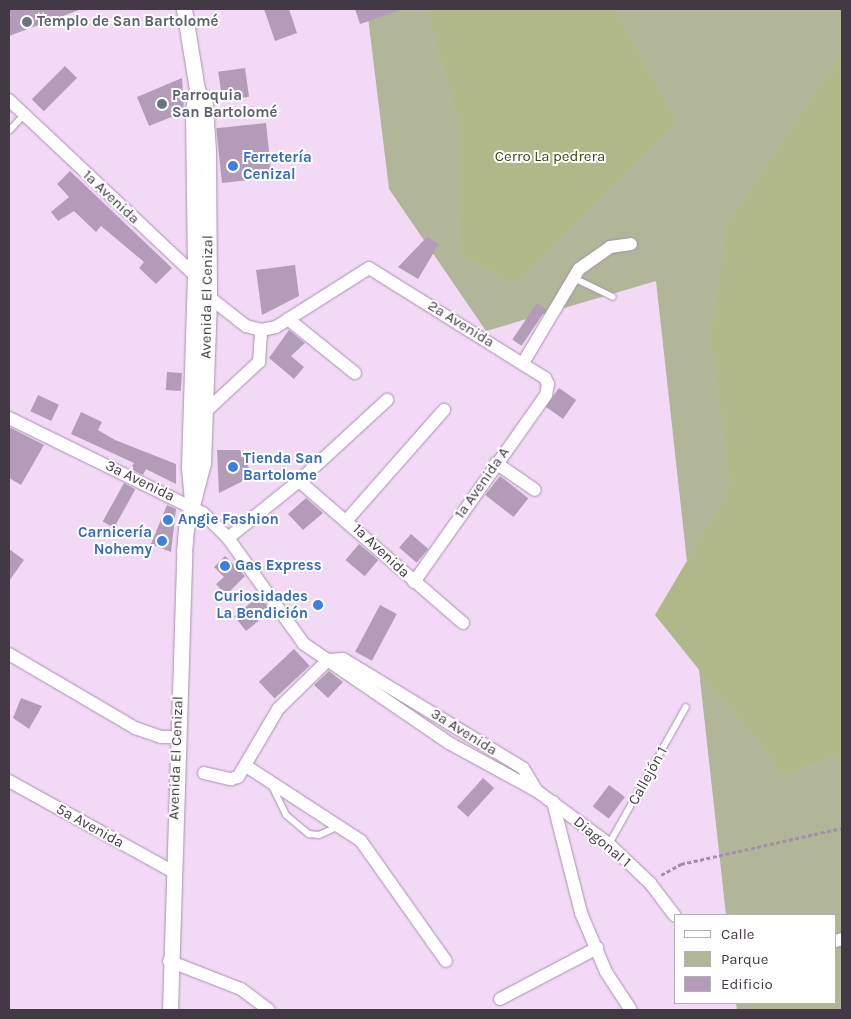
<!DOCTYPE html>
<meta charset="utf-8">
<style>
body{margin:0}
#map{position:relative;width:851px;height:1019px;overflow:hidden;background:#f2daf7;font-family:Karla,sans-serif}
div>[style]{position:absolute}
.green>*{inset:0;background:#b1b698}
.forest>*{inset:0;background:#b0b789}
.building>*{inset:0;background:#b29cb7;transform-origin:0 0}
.path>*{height:2.5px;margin-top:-1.25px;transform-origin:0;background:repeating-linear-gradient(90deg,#a291a5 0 4px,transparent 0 6.5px)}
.roads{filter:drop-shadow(0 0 1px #a791ac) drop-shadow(0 0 1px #a791ac)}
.service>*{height:6px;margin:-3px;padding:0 3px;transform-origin:3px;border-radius:3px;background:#fff}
.minor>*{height:12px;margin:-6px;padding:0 6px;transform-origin:6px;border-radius:6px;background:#fff}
.tertiary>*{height:15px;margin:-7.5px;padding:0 7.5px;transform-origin:7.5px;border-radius:7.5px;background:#fff}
.dots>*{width:14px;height:14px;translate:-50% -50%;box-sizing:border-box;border:2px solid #fff;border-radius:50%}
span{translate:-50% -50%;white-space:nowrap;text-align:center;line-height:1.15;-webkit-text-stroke:4px #fff;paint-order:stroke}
.worship-label{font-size:15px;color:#5b616d;font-weight:700}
.left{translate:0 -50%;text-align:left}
.shop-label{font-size:15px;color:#366cbe;font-weight:700}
.right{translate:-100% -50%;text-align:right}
.park-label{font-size:15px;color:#3d430c}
.street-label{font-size:15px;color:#423944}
.frame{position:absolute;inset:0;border:10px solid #423944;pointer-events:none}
.legend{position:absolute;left:674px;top:914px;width:162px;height:90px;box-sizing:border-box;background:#fff;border:1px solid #b3b0b4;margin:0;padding:6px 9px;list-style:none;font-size:15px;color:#423944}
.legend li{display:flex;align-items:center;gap:10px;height:25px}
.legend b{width:25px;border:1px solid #b3b0b4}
</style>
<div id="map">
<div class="green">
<div style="clip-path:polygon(367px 9px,842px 9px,842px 1010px,737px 1010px,736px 1003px,835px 1003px,835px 915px,726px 915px,656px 281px,486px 331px,389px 189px)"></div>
</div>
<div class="forest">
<div style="clip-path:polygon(427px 9px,614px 9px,677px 122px,514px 283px,461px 254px,457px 113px)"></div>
<div style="clip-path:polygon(842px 54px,842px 752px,784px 775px,655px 615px,731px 486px,711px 338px,727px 223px)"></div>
</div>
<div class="building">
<div style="clip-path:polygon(9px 9px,78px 9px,79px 10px,9px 36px)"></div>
<div style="clip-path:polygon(264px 9px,289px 9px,297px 33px,275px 41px)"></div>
<div style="clip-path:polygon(355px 9px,398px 9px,398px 11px,360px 24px)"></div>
<div style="left:65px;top:66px;width:17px;height:47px;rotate:45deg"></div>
<div style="left:245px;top:68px;width:29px;height:27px;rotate:82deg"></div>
<div style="clip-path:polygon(182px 78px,184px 112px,149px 126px,137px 97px)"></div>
<div style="left:266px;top:123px;width:55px;height:50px;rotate:84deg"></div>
<div style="clip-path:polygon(70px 171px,172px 268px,156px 284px,139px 268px,144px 262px,101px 226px,96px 232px,74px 211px,58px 221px,51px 212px,69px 197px,57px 184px)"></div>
<div style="clip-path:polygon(427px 237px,439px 244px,418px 279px,398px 267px)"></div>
<div style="clip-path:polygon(295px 265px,299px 296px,262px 315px,256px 270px)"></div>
<div style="left:537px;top:303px;width:11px;height:44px;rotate:34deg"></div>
<div style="clip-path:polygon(289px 330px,305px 343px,291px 356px,304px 367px,294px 379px,269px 358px)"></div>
<div style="left:167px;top:372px;width:15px;height:18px;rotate:4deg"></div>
<div style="left:559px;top:388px;width:21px;height:23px;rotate:35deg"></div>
<div style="left:38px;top:395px;width:23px;height:18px;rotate:25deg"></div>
<div style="clip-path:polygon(81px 412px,102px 422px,98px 430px,115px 440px,176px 464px,176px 484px,146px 469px,143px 475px,131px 469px,134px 463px,71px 434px)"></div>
<div style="clip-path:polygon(9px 427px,44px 445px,21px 485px,9px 478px)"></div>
<div style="clip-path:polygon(217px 450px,240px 450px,253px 476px,219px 493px)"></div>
<div style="left:500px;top:476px;width:36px;height:24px;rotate:38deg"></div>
<div style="left:124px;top:483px;width:13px;height:44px;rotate:29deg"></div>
<div style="clip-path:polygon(306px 498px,323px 513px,303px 530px,288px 514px)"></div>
<div style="clip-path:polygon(167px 505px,176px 509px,171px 552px,151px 544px)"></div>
<div style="left:411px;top:534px;width:23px;height:18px;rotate:41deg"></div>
<div style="left:359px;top:544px;width:25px;height:21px;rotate:40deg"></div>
<div style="clip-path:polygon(9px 549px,24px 560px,9px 581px)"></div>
<div style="clip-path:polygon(225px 556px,245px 576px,226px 595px,216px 584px,224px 577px,214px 567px)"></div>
<div style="left:259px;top:596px;width:19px;height:32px;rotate:51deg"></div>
<div style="left:380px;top:605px;width:19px;height:53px;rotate:28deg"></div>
<div style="left:294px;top:649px;width:23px;height:48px;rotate:47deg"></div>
<div style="clip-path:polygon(329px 671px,343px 682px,328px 698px,314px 685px)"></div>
<div style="clip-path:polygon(21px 698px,42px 706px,29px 729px,13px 718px)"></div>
<div style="left:483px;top:778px;width:15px;height:39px;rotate:42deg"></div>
<div style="left:609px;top:785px;width:20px;height:27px;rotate:37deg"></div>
</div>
<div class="path">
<div style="left:661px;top:875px;width:23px;rotate:-29deg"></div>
<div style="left:681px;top:864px;width:165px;rotate:-12.6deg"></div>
</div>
<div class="roads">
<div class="service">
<div style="left:9px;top:131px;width:22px;rotate:-47deg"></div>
<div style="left:574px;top:278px;width:43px;rotate:26deg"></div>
<div style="left:271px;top:784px;width:34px;rotate:64deg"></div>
<div style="left:286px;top:815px;width:30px;rotate:40deg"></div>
<div style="left:309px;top:834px;width:10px;rotate:6deg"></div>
<div style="left:319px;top:835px;width:20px;rotate:-24deg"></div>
<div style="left:609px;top:844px;width:157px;rotate:-60.7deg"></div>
</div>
<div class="minor">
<div style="left:9px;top:100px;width:255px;rotate:43.3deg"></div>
<div style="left:195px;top:275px;width:26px;rotate:58deg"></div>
<div style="left:209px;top:297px;width:47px;rotate:38.1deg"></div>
<div style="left:246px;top:326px;width:16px;rotate:15deg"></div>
<div style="left:261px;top:330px;width:15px;rotate:-11deg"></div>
<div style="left:276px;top:327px;width:110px;rotate:-32.4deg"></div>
<div style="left:369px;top:268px;width:208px;rotate:32deg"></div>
<div style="left:545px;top:378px;width:7px;rotate:63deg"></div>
<div style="left:548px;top:384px;width:11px;rotate:100deg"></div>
<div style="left:546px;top:395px;width:229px;rotate:125.2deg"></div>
<div style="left:288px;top:319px;width:86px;rotate:38.9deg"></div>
<div style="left:523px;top:363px;width:109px;rotate:-59.2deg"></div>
<div style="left:579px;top:269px;width:38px;rotate:-35deg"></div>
<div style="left:610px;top:247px;width:21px;rotate:-8deg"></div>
<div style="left:198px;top:412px;width:7px"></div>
<div style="left:205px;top:412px;width:74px;rotate:-42.8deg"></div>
<div style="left:259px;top:362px;width:32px;rotate:-86deg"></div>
<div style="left:9px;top:418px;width:216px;rotate:26.1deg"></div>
<div style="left:203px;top:513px;width:35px;rotate:45deg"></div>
<div style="left:228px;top:538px;width:130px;rotate:54.4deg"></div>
<div style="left:304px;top:644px;width:176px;rotate:34.3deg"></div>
<div style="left:449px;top:743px;width:100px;rotate:28.6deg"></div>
<div style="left:537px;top:791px;width:89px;rotate:36.4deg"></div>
<div style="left:609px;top:844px;width:57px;rotate:43.6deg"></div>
<div style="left:650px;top:883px;width:41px;rotate:52.9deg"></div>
<div style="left:496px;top:463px;width:47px;rotate:34.7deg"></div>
<div style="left:299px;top:481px;width:217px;rotate:40.9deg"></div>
<div style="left:347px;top:520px;width:147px;rotate:-48.6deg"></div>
<div style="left:228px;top:538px;width:91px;rotate:-38.8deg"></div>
<div style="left:299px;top:481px;width:120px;rotate:-42.6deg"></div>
<div style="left:9px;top:654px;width:146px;rotate:30.4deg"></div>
<div style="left:135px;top:728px;width:28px;rotate:19deg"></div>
<div style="left:161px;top:737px;width:16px"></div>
<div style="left:246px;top:766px;width:137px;rotate:33.1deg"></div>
<div style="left:361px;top:841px;width:147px;rotate:54.7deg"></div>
<div style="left:204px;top:773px;width:28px;rotate:13deg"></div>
<div style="left:231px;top:779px;width:7px;rotate:-16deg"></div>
<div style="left:238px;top:777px;width:79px;rotate:-59.5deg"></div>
<div style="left:278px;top:709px;width:70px;rotate:-44.4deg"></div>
<div style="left:328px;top:660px;width:15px;rotate:-4deg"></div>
<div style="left:343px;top:659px;width:210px;rotate:31.2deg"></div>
<div style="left:523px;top:768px;width:27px;rotate:59deg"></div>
<div style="left:9px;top:781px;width:186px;rotate:28.9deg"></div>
<div style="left:553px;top:802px;width:114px;rotate:75.8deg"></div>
<div style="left:581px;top:913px;width:64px;rotate:67deg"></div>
<div style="left:606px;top:972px;width:45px;rotate:56.7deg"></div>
<div style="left:835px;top:941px;width:7px;rotate:-16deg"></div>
<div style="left:169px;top:961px;width:77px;rotate:21.3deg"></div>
<div style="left:241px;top:989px;width:35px;rotate:37deg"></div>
<div style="left:500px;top:999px;width:110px;rotate:-27.7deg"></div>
</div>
<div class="tertiary">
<div style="left:184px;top:9px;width:81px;rotate:80.8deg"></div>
<div style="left:197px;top:89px;width:21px;rotate:101deg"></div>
<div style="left:193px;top:110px;width:165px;rotate:89.3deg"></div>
<div style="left:195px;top:275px;width:192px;rotate:91.8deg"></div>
<div style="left:189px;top:467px;width:33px;rotate:85deg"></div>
<div style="left:170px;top:1010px;width:458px;rotate:-88.2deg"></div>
<div style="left:184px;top:552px;width:23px;rotate:-85deg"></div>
<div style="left:186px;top:529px;width:68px;rotate:-75.6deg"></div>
<div style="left:203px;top:463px;width:166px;rotate:-87.9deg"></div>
<div style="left:209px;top:297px;width:146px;rotate:-90.4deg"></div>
<div style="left:208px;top:151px;width:46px;rotate:-93.7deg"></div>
<div style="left:205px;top:105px;width:18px;rotate:-117deg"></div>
</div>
</div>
<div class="dots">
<div style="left:27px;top:22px;background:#6b7280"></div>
<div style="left:162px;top:104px;background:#6b7280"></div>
<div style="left:233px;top:166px;background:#3f7fe0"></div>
<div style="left:233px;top:467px;background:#3f7fe0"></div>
<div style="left:168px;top:520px;background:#3f7fe0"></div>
<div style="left:162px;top:541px;background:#3f7fe0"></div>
<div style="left:225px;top:566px;background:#3f7fe0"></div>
<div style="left:318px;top:605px;background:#3f7fe0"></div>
</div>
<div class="worship-label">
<span class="left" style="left:37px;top:22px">Templo de San Bartolomé</span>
<span class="left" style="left:172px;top:104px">Parroquia<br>San Bartolomé</span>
</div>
<div class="shop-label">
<span class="left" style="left:243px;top:166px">Ferretería<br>Cenizal</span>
<span class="left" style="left:243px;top:467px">Tienda San<br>Bartolome</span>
<span class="left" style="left:178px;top:520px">Angie Fashion</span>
<span class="right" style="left:152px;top:541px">Carnicería<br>Nohemy</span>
<span class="left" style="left:235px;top:566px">Gas Express</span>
<span class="right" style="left:308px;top:605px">Curiosidades<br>La Bendición</span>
</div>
<div class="park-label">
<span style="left:550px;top:157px">Cerro La pedrera</span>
</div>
<div class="street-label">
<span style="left:111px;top:197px;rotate:43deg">1a Avenida</span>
<span style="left:207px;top:297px;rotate:-89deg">Avenida El Cenizal</span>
<span style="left:461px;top:324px;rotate:32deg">2a Avenida</span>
<span style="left:140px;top:481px;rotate:26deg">3a Avenida</span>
<span style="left:482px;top:483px;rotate:-55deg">1a Avenida A</span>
<span style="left:381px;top:551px;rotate:43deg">1a Avenida</span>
<span style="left:464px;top:732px;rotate:32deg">3a Avenida</span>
<span style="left:176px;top:758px;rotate:-88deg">Avenida El Cenizal</span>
<span style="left:648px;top:776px;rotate:-61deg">Callejón 1</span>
<span style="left:90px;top:826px;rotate:29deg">5a Avenida</span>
<span style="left:602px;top:842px;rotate:40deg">Diagonal 1</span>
</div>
<div class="frame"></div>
<ul class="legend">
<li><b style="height:6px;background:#fff"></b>Calle</li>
<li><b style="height:14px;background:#b1b698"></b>Parque</li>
<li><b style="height:14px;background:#b29cb7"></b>Edificio</li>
</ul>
</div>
